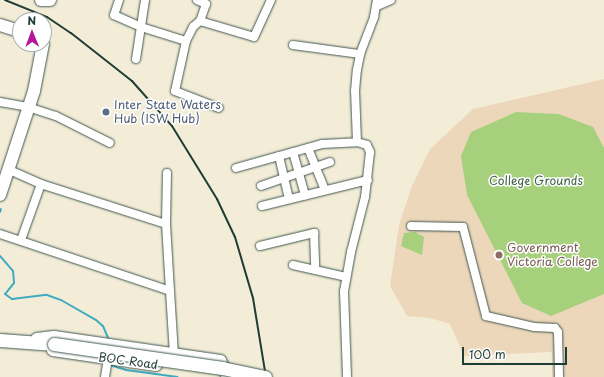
<!DOCTYPE html>
<style>
body{margin:0}
#map{position:relative;width:604px;height:377px;overflow:hidden;background:#f3edd8;font-family:"Playpen Sans",sans-serif}
div>[style]{position:absolute}
.built>*{inset:0;background:#edd7bb}
.green>*{inset:0;background:#a6d07c}
.stream>*{height:2px;margin:-1px;padding:0 1px;transform-origin:1px;border-radius:1px;background:#40aac0}
.roads{filter:drop-shadow(0 0 1px #3f574d) drop-shadow(0 0 1px #3f574d)}
.street>*{height:8px;margin:-4px;padding:0 4px;transform-origin:4px;border-radius:4px;background:#fff}
.secondary>*{height:12px;margin:-6px;padding:0 6px;transform-origin:6px;border-radius:6px;background:#fff}
.primary>*{height:13px;margin:-6.5px;padding:0 6.5px;transform-origin:6.5px;border-radius:6.5px;background:#fff}
.rail>*{height:2px;margin:-1px;padding:0 1px;transform-origin:1px;border-radius:1px;background:#1f3d34}
.bridges{filter:drop-shadow(0 0 1px #3f574d) drop-shadow(0 0 1px #3f574d)}
.primary-bridge>*{height:13px;margin:-6.5px;padding:0 6.5px;transform-origin:6.5px;border-radius:6.5px;background:#fff}
.dots>*{width:11px;height:11px;translate:-50% -50%;box-sizing:border-box;border:2px solid #fff;border-radius:50%}
span{translate:-50% -50%;white-space:nowrap;text-align:center;line-height:1.15;-webkit-text-stroke:3px #fff;paint-order:stroke}
.service-label{font-size:12px;color:#4e5e75}
.left{translate:0 -50%;text-align:left}
.park-label{font-size:12px;color:#416246}
.education-label{font-size:12px;color:#785e54}
.street-label{font-size:12px;color:#1f3d34}
.north{position:absolute;left:12px;top:12px;width:40px;height:40px;box-sizing:border-box;background:#fff;border:1px solid #a5b1ae;border-radius:50%;rotate:359deg;font-size:11px;font-weight:700;line-height:16px;text-align:center;color:#1f3d34}
.north::after{content:'';display:block;margin:auto;width:14px;height:18px;background:#b5179e;clip-path:polygon(50% 0,100% 100%,50% 72%,0 100%)}
.scale{position:absolute;left:462px;top:347px;width:105px;height:18px;box-sizing:border-box;border:2px solid #1f3d34;border-top:0;padding-left:5px;font-size:12px;line-height:14px;white-space:nowrap;color:#1f3d34;-webkit-text-stroke:3px #fff;paint-order:stroke}
</style>
<div id="map">
<div class="built">
<div style="clip-path:polygon(604px 79px,604px 377px,552px 377px,552px 352px,464px 356px,450px 324px,430px 318px,407px 316px,390px 286px,399px 225px,412px 186px,430px 149px,473px 109px)"></div>
</div>
<div class="green">
<div style="clip-path:polygon(516px 112px,559px 114px,593px 127px,604px 148px,604px 294px,551px 316px,522px 303px,467px 195px,461px 156px,471px 132px)"></div>
<div style="clip-path:polygon(415px 232px,424px 237px,422px 255px,401px 246px,404px 233px)"></div>
</div>
<div class="stream">
<div style="left:0;top:212px;width:3px;rotate:-72deg"></div>
<div style="left:0;top:256px;width:20px;rotate:49deg"></div>
<div style="left:13px;top:271px;width:12px;rotate:85deg"></div>
<div style="left:14px;top:283px;width:14px;rotate:129deg"></div>
<div style="left:5px;top:294px;width:9px;rotate:36deg"></div>
<div style="left:12px;top:299px;width:35px;rotate:-7deg"></div>
<div style="left:47px;top:295px;width:15px;rotate:20deg"></div>
<div style="left:61px;top:300px;width:40px;rotate:29.7deg"></div>
<div style="left:96px;top:320px;width:9px;rotate:41deg"></div>
<div style="left:103px;top:326px;width:15px;rotate:67deg"></div>
<div style="left:110px;top:365px;width:17px;rotate:17deg"></div>
<div style="left:126px;top:370px;width:52px;rotate:7.7deg"></div>
</div>
<div class="roads">
<div class="street">
<div style="left:119px;top:0;width:16px;rotate:108deg"></div>
<div style="left:114px;top:15px;width:30px;rotate:24deg"></div>
<div style="left:141px;top:27px;width:47px;rotate:17.3deg"></div>
<div style="left:186px;top:41px;width:51px;rotate:102.4deg"></div>
<div style="left:175px;top:91px;width:47px;rotate:21.1deg"></div>
<div style="left:197px;top:0;width:10px;rotate:24deg"></div>
<div style="left:206px;top:4px;width:18px;rotate:109deg"></div>
<div style="left:200px;top:21px;width:56px;rotate:16.5deg"></div>
<div style="left:254px;top:37px;width:41px;rotate:-65.3deg"></div>
<div style="left:377px;top:6px;width:15px;rotate:-23deg"></div>
<div style="left:186px;top:41px;width:16px;rotate:-63deg"></div>
<div style="left:193px;top:27px;width:9px;rotate:-41deg"></div>
<div style="left:293px;top:45px;width:68px;rotate:7.7deg"></div>
<div style="left:136px;top:59px;width:60px;rotate:-81.3deg"></div>
<div style="left:0;top:102px;width:28px;rotate:10deg"></div>
<div style="left:28px;top:107px;width:29px;rotate:18deg"></div>
<div style="left:56px;top:116px;width:60px;rotate:26.6deg"></div>
<div style="left:357px;top:142px;width:51px;rotate:-92.2deg"></div>
<div style="left:355px;top:91px;width:21px;rotate:-85deg"></div>
<div style="left:357px;top:70px;width:16px;rotate:-79deg"></div>
<div style="left:360px;top:54px;width:40px;rotate:-69deg"></div>
<div style="left:374px;top:17px;width:17px;rotate:-80deg"></div>
<div style="left:308px;top:148px;width:45px;rotate:68deg"></div>
<div style="left:293px;top:152px;width:45px;rotate:74.4deg"></div>
<div style="left:279px;top:156px;width:44px;rotate:76.9deg"></div>
<div style="left:236px;top:168px;width:89px;rotate:-15.6deg"></div>
<div style="left:322px;top:144px;width:35px;rotate:-3deg"></div>
<div style="left:357px;top:142px;width:10px;rotate:17deg"></div>
<div style="left:367px;top:145px;width:8px;rotate:67deg"></div>
<div style="left:370px;top:152px;width:45px;rotate:96.3deg"></div>
<div style="left:365px;top:197px;width:57px;rotate:104.3deg"></div>
<div style="left:351px;top:252px;width:40px;rotate:100deg"></div>
<div style="left:344px;top:291px;width:86px;rotate:88deg"></div>
<div style="left:261px;top:186px;width:73px;rotate:-19.2deg"></div>
<div style="left:262px;top:206px;width:109px;rotate:-13.8deg"></div>
<div style="left:166px;top:224px;width:51px;rotate:-88.9deg"></div>
<div style="left:411px;top:226px;width:52px;rotate:1.1deg"></div>
<div style="left:463px;top:227px;width:92px;rotate:75.5deg"></div>
<div style="left:486px;top:316px;width:49px;rotate:12.9deg"></div>
<div style="left:534px;top:327px;width:21px;rotate:3deg"></div>
<div style="left:555px;top:328px;width:5px;rotate:53deg"></div>
<div style="left:558px;top:332px;width:45px;rotate:88.7deg"></div>
<div style="left:0;top:234px;width:179px;rotate:18.5deg"></div>
<div style="left:170px;top:291px;width:67px;rotate:-93.4deg"></div>
<div style="left:166px;top:224px;width:131px;rotate:-162.3deg"></div>
<div style="left:41px;top:184px;width:36px;rotate:-156deg"></div>
<div style="left:21px;top:240px;width:59px;rotate:-70.3deg"></div>
<div style="left:260px;top:246px;width:56px;rotate:-13.5deg"></div>
<div style="left:314px;top:233px;width:36px;rotate:88deg"></div>
<div style="left:293px;top:265px;width:54px;rotate:12.8deg"></div>
<div style="left:170px;top:291px;width:63px;rotate:86.4deg"></div>
<div style="left:105px;top:377px;width:18px;rotate:-81deg"></div>
</div>
<div class="secondary">
<div style="left:41px;top:0;width:9px"></div>
<div style="left:0;top:25px;width:21px;rotate:17deg"></div>
<div style="left:0;top:195px;width:109px;rotate:-71.9deg"></div>
<div style="left:34px;top:91px;width:48px;rotate:-79.2deg"></div>
<div style="left:37px;top:339px;width:17px;rotate:-7deg"></div>
<div style="left:54px;top:337px;width:168px;rotate:8.2deg"></div>
<div style="left:220px;top:361px;width:18px;rotate:63deg"></div>
<div style="left:53px;top:350px;width:104px;rotate:8.3deg"></div>
</div>
<div class="primary">
<div style="left:0;top:340px;width:54px;rotate:4.2deg"></div>
</div>
</div>
<div class="rail">
<div style="left:5px;top:0;width:45px;rotate:22deg"></div>
<div style="left:47px;top:17px;width:29px;rotate:34deg"></div>
<div style="left:71px;top:33px;width:78px;rotate:38.2deg"></div>
<div style="left:132px;top:81px;width:60px;rotate:48.4deg"></div>
<div style="left:172px;top:126px;width:86px;rotate:58.3deg"></div>
<div style="left:217px;top:199px;width:42px;rotate:64.7deg"></div>
<div style="left:235px;top:237px;width:64px;rotate:73.6deg"></div>
<div style="left:253px;top:298px;width:80px;rotate:80.7deg"></div>
</div>
<div class="bridges">
<div class="primary-bridge">
<div style="left:54px;top:344px;width:170px;rotate:8.1deg"></div>
<div style="left:222px;top:368px;width:44px;rotate:11.8deg"></div>
</div>
</div>
<div class="dots">
<div style="left:106px;top:112px;background:#5c6f8a"></div>
<div style="left:499px;top:255px;background:#8d6e63"></div>
</div>
<div class="service-label">
<span class="left" style="left:114px;top:112px">Inter State Waters<br>Hub (ISW Hub)</span>
</div>
<div class="park-label">
<span style="left:536px;top:181px">College Grounds</span>
</div>
<div class="education-label">
<span class="left" style="left:507px;top:255px">Government<br>Victoria College</span>
</div>
<div class="street-label">
<span style="left:128px;top:361px;rotate:8deg">BOC Road</span>
</div>
<div class="north">N</div>
<div class="scale">100 m</div>
</div>
